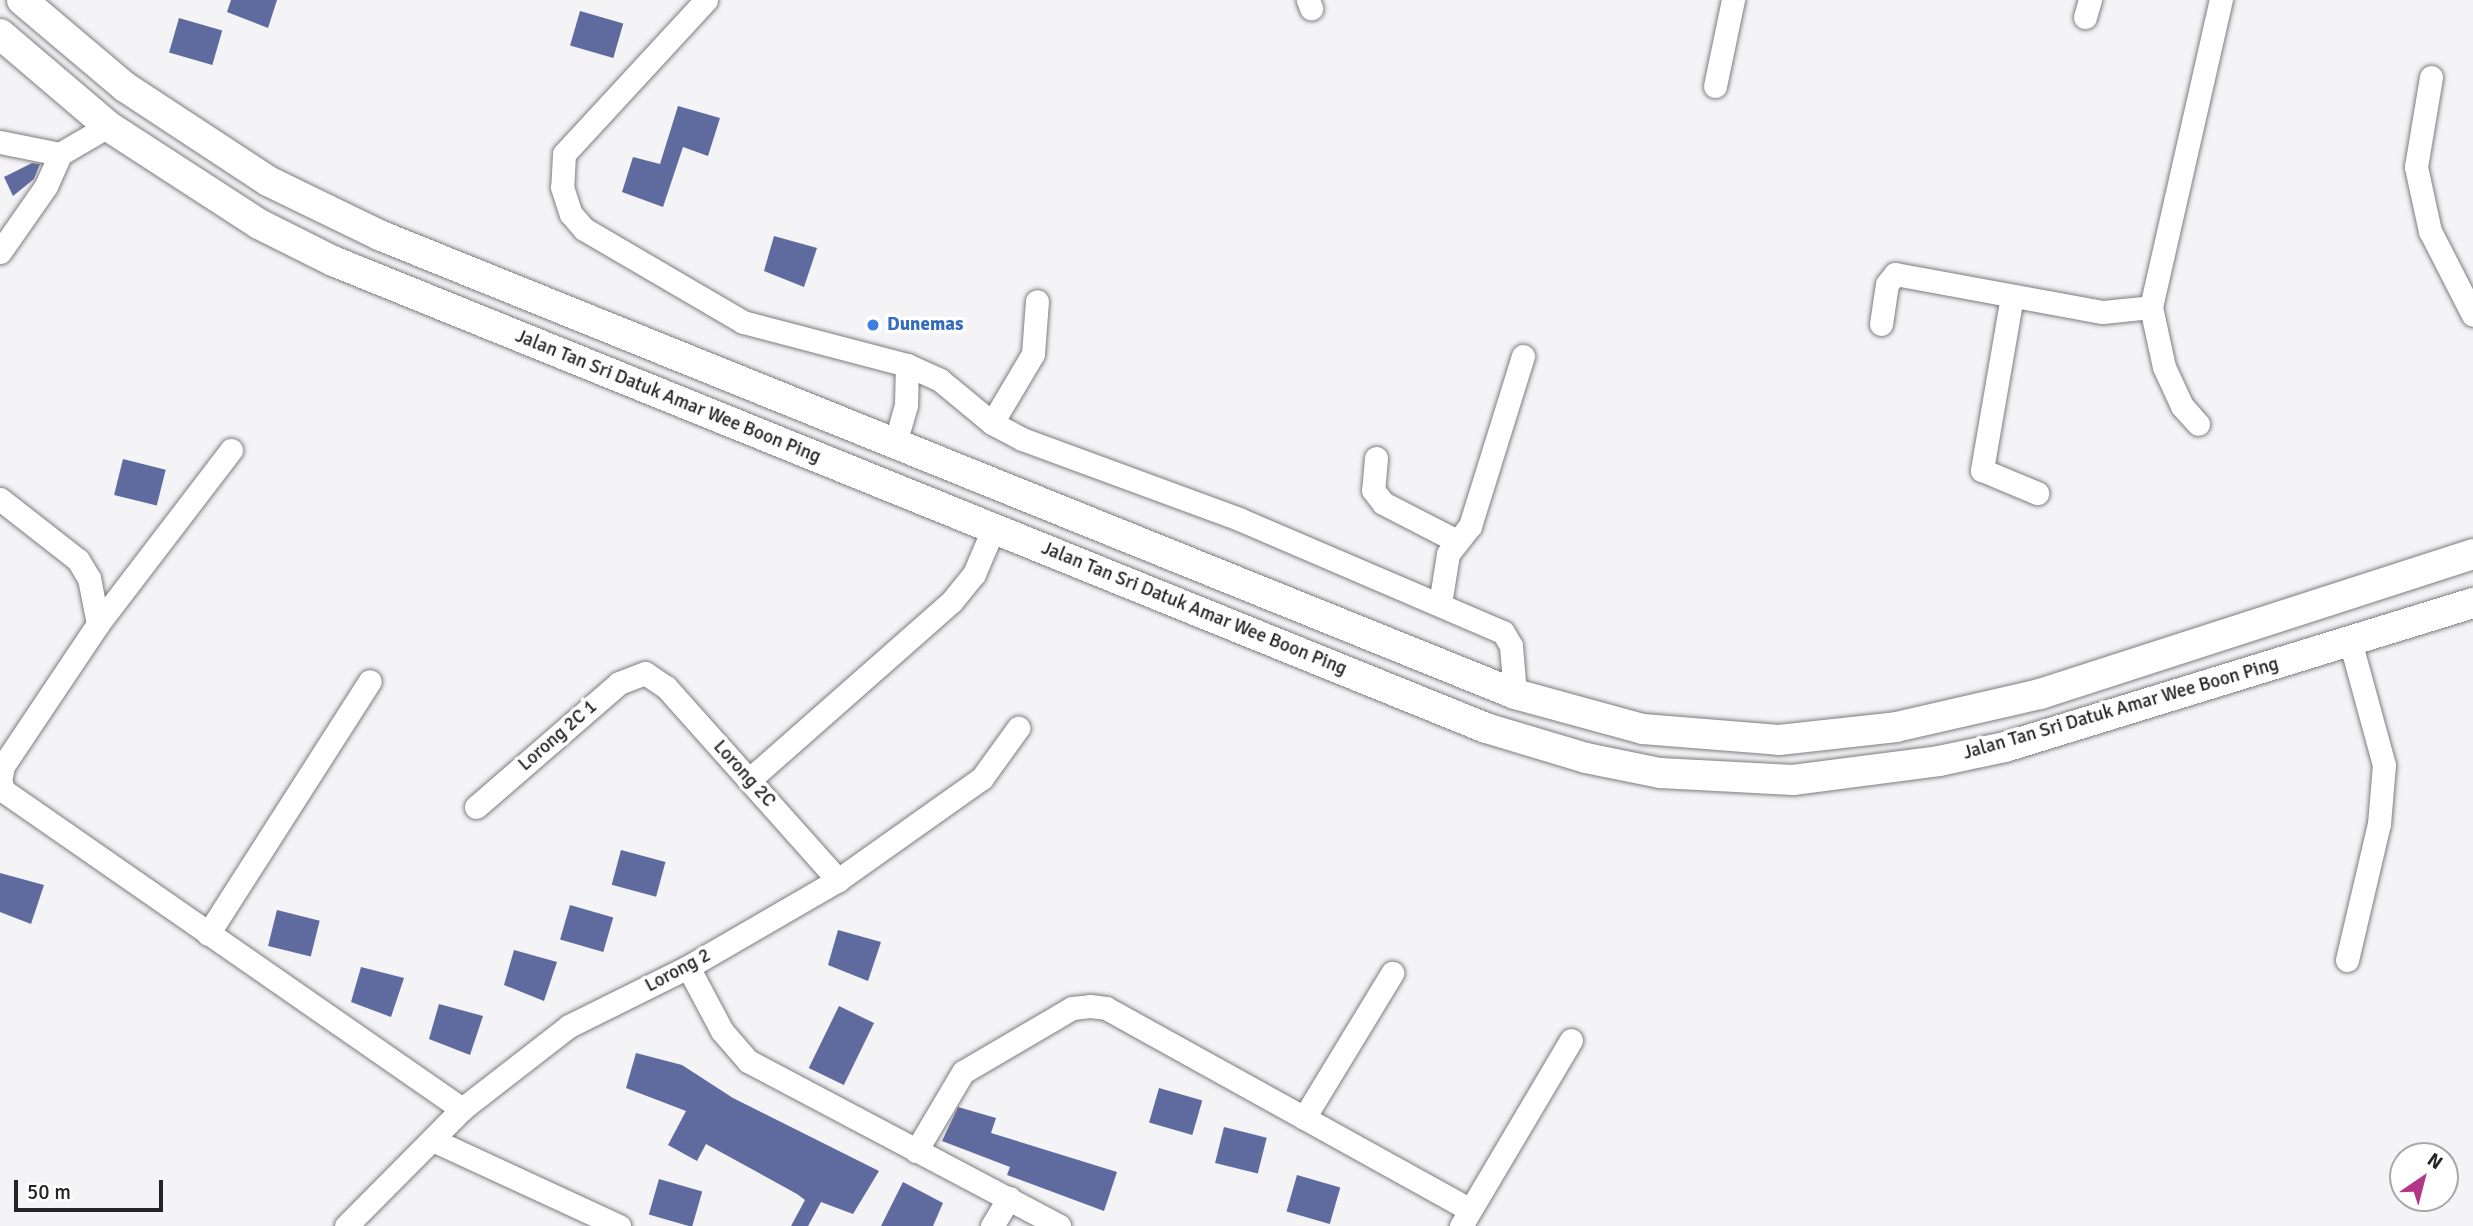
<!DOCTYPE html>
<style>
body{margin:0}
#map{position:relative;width:2473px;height:1226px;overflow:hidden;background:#f4f4f6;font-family:Signika,sans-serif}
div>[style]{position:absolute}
.building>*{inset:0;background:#5f6b9f;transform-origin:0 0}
.roads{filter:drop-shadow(0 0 2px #7d7d7f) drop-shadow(0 0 2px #7d7d7f)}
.minor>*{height:23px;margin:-11.5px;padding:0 11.5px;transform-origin:11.5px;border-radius:11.5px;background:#fff}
.major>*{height:30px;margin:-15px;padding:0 15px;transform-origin:15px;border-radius:15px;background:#fff}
.dots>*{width:19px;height:19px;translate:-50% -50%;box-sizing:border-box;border:4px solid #fff;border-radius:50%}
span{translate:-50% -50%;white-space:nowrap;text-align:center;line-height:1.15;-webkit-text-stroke:7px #fff;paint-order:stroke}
.shop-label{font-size:19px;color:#366cbe;font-weight:700}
.left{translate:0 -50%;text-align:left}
.street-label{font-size:19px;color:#252525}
.north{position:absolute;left:2389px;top:1142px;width:70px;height:70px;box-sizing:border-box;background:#fff;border:2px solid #a8a8a8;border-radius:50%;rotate:35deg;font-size:19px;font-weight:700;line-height:28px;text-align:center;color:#252525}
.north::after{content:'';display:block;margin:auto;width:24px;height:32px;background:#b33789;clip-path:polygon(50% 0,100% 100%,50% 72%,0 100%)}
.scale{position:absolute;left:14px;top:1180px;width:149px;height:32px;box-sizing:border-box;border:4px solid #252525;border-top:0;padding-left:9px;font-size:21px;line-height:24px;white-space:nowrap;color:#252525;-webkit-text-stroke:5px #fff;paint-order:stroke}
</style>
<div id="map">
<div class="building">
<div style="clip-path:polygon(231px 0,277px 0,268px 28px,227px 12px)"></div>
<div style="left:580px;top:11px;width:45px;height:36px;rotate:16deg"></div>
<div style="left:179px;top:18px;width:45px;height:36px;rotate:16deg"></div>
<div style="clip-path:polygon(678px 106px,720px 118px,708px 156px,683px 147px,663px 207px,622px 192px,633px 157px,660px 164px)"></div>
<div style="clip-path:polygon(32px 163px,40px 164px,34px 179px,13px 196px,4px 177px)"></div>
<div style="clip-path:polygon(774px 236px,817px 248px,804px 287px,764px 271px)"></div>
<div style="left:123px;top:459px;width:44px;height:37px;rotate:14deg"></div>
<div style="left:621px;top:850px;width:46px;height:36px;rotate:15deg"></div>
<div style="clip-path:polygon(0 873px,44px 885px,31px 924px,0 912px)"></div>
<div style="left:570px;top:905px;width:45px;height:36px;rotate:16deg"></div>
<div style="left:277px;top:910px;width:44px;height:37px;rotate:14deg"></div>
<div style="clip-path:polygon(838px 930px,881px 942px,868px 981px,828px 965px)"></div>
<div style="clip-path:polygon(514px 950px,557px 962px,544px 1001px,504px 985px)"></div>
<div style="clip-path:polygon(361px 967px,404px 978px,391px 1017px,351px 1002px)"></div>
<div style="clip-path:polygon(439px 1004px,483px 1016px,470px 1055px,429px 1039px)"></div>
<div style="left:839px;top:1006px;width:39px;height:69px;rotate:26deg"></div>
<div style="clip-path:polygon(636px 1053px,682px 1065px,733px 1098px,879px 1171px,853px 1214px,821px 1202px,808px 1226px,791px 1226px,805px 1200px,797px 1194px,706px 1144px,697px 1161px,668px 1145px,686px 1111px,626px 1088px)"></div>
<div style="left:1159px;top:1088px;width:45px;height:36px;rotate:16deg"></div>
<div style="clip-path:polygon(958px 1107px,996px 1118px,991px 1133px,1117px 1172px,1104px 1211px,1007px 1175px,1010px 1167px,942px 1141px)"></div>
<div style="left:1224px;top:1127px;width:44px;height:37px;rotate:14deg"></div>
<div style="left:1297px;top:1175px;width:45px;height:38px;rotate:16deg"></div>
<div style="left:659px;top:1179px;width:45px;height:37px;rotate:16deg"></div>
<div style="clip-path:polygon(903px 1182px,943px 1203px,933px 1226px,881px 1226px)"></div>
</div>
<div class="roads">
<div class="minor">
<div style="left:706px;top:0;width:209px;rotate:132.7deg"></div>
<div style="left:564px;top:154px;width:33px;rotate:93deg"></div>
<div style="left:562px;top:187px;width:28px;rotate:72deg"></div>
<div style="left:571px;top:214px;width:20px;rotate:49deg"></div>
<div style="left:584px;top:229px;width:184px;rotate:30.3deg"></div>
<div style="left:743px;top:322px;width:170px;rotate:14.7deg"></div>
<div style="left:907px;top:365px;width:36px;rotate:24deg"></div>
<div style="left:940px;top:380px;width:67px;rotate:39.6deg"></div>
<div style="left:992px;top:423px;width:34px;rotate:28deg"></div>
<div style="left:1022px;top:439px;width:231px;rotate:20.2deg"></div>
<div style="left:1239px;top:519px;width:287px;rotate:23.2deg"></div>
<div style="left:1503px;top:632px;width:16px;rotate:60deg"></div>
<div style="left:1511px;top:646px;width:48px;rotate:85.2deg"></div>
<div style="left:1308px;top:0;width:9px;rotate:69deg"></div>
<div style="left:2085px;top:17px;width:18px;rotate:-74deg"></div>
<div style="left:2431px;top:77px;width:91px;rotate:99.5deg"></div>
<div style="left:2416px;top:167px;width:66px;rotate:77.7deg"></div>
<div style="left:2430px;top:231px;width:94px;rotate:62.9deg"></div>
<div style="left:1715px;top:86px;width:88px;rotate:-78.2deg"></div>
<div style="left:0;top:142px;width:61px;rotate:11.3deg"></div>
<div style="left:60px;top:154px;width:56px;rotate:-30.3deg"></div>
<div style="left:0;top:252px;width:80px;rotate:-55.1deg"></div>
<div style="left:46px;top:186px;width:35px;rotate:-66deg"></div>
<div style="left:2012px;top:296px;width:177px;rotate:99.8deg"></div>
<div style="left:1982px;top:470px;width:60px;rotate:22.7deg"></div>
<div style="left:2151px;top:307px;width:61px;rotate:77.8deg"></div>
<div style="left:2164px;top:367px;width:43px;rotate:65.2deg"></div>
<div style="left:2182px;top:406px;width:24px;rotate:48deg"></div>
<div style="left:1881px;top:324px;width:40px;rotate:-81.5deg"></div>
<div style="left:1887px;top:284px;width:13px;rotate:-51deg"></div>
<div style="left:1895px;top:274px;width:211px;rotate:10.4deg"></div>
<div style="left:2103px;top:312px;width:48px;rotate:-5.9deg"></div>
<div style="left:2151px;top:307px;width:315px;rotate:-77.2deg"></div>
<div style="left:992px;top:423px;width:80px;rotate:-59.3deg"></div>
<div style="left:1033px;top:354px;width:53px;rotate:-85.7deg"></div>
<div style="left:896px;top:440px;width:36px;rotate:-74deg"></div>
<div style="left:906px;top:405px;width:40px;rotate:-88.6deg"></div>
<div style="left:231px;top:450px;width:219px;rotate:127.4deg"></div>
<div style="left:98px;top:624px;width:171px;rotate:123.8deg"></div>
<div style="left:3px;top:766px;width:15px;rotate:101deg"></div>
<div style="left:0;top:781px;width:11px;rotate:68deg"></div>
<div style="left:4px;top:791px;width:558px;rotate:34.77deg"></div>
<div style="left:1376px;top:458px;width:32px;rotate:95deg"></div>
<div style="left:1373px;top:490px;width:16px;rotate:52deg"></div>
<div style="left:1383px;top:503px;width:83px;rotate:27.2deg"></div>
<div style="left:0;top:499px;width:99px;rotate:38deg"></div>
<div style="left:78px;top:560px;width:21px;rotate:59deg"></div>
<div style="left:89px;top:578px;width:47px;rotate:78.9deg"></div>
<div style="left:1440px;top:604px;width:51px;rotate:-80.9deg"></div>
<div style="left:1448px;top:554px;width:36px;rotate:-52deg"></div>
<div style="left:1470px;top:526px;width:178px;rotate:-72.7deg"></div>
<div style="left:749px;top:780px;width:271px;rotate:-41.4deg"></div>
<div style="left:952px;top:601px;width:35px;rotate:-51deg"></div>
<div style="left:974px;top:574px;width:51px;rotate:-66.9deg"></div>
<div style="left:476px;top:807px;width:189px;rotate:-40.9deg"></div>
<div style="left:619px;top:683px;width:28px;rotate:-21deg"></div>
<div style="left:645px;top:673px;width:25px;rotate:34deg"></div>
<div style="left:666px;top:687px;width:259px;rotate:48.3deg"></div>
<div style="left:208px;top:934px;width:300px;rotate:-57.4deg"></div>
<div style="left:2347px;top:960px;width:140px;rotate:-76.8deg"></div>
<div style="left:2379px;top:824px;width:59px;rotate:-85.2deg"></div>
<div style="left:2384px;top:765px;width:129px;rotate:-105.3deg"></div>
<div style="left:688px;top:967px;width:72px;rotate:62deg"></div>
<div style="left:722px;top:1031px;width:40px;rotate:49deg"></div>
<div style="left:748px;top:1061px;width:352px;rotate:27.9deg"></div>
<div style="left:1304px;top:1118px;width:170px;rotate:-58.7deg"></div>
<div style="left:435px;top:1141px;width:203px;rotate:24.8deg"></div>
<div style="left:916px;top:1151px;width:92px;rotate:-59.3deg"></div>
<div style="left:963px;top:1072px;width:126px;rotate:-30.4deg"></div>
<div style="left:1072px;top:1008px;width:18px;rotate:-6deg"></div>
<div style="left:1090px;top:1006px;width:16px;rotate:7deg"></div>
<div style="left:1106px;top:1008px;width:416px;rotate:29deg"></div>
<div style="left:346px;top:1226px;width:165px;rotate:-45.2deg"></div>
<div style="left:462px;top:1109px;width:135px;rotate:-37.8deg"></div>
<div style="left:569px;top:1026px;width:133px;rotate:-26.4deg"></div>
<div style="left:688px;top:967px;width:173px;rotate:-30.1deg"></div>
<div style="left:838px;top:880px;width:176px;rotate:-35.3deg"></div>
<div style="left:982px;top:778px;width:62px;rotate:-54.2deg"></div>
<div style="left:992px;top:1226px;width:33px;rotate:-59deg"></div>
<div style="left:1461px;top:1226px;width:216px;rotate:-59.4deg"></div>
</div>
<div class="major">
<div style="left:22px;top:0;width:135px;rotate:40.2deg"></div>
<div style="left:125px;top:87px;width:171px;rotate:33.3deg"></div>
<div style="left:268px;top:181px;width:123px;rotate:25.9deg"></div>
<div style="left:379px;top:235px;width:1225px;rotate:22deg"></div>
<div style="left:1515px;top:694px;width:133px;rotate:15.3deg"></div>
<div style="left:1643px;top:729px;width:136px;rotate:4.6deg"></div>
<div style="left:1779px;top:740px;width:118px;rotate:-6.3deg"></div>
<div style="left:1896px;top:727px;width:148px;rotate:-12.9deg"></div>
<div style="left:2040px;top:694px;width:455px;rotate:-17.9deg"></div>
<div style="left:0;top:34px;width:142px;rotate:40.4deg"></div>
<div style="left:108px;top:126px;width:180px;rotate:33deg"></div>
<div style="left:259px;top:224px;width:83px;rotate:26.6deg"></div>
<div style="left:333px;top:261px;width:1244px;rotate:22.05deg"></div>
<div style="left:1486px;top:728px;width:104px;rotate:16.7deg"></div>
<div style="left:1586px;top:758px;width:76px;rotate:11.5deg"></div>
<div style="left:1660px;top:773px;width:133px;rotate:3deg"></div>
<div style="left:1793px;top:780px;width:147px;rotate:-7.4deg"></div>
<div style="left:1939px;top:761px;width:67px;rotate:-12deg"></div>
<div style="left:2005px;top:747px;width:490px;rotate:-17.1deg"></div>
</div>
</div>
<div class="dots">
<div style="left:873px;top:325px;background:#3f7fe0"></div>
</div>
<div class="shop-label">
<span class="left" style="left:887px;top:325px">Dunemas</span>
</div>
<div class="street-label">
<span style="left:668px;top:397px;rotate:22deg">Jalan Tan Sri Datuk Amar Wee Boon Ping</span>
<span style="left:1194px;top:609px;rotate:22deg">Jalan Tan Sri Datuk Amar Wee Boon Ping</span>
<span style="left:2121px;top:709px;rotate:-16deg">Jalan Tan Sri Datuk Amar Wee Boon Ping</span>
<span style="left:558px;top:736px;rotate:-41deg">Lorong 2C 1</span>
<span style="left:744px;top:774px;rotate:48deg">Lorong 2C</span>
<span style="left:678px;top:971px;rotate:-28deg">Lorong 2</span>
</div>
<div class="north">N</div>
<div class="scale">50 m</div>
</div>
